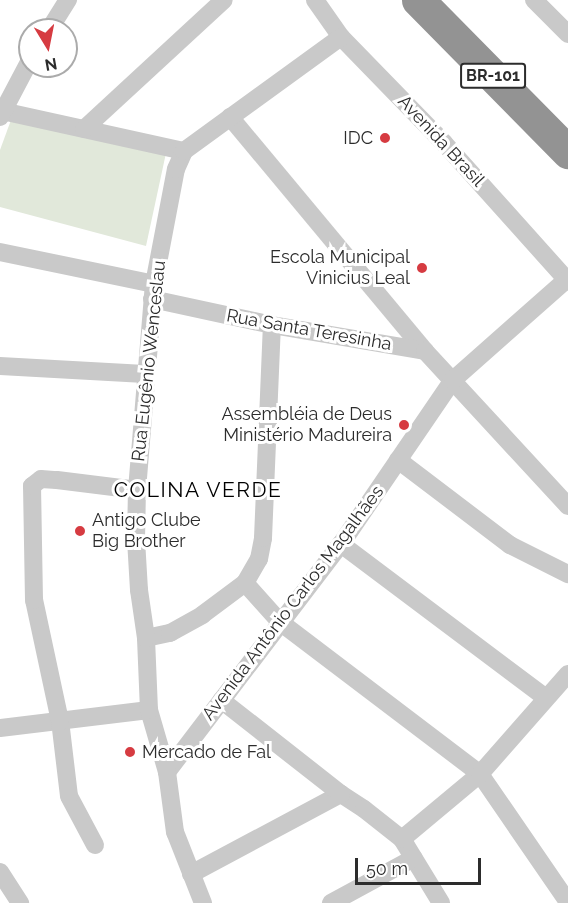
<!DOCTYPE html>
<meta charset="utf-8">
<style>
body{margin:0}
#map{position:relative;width:568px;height:903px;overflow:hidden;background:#fff;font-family:Raleway,sans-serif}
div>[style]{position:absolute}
.green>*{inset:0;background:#e1e8da}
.street>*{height:18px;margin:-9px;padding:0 9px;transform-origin:9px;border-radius:9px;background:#c9c9c9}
.highway>*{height:33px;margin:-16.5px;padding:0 16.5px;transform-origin:16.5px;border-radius:16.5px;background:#939393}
.dots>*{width:16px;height:16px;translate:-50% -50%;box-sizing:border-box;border:3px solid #fff;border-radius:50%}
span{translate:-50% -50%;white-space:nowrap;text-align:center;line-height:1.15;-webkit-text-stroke:6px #fff;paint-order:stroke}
.shield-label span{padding:2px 4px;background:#fff;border:2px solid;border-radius:4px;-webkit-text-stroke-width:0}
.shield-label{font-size:16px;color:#2c2c2c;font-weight:700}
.poi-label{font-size:18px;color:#2c2c2c}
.right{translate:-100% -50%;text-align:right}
.left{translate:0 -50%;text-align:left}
.street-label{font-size:18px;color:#2c2c2c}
.quarter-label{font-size:21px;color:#000;letter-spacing:1.5px}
.north{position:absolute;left:18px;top:18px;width:60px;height:60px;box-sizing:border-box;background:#fff;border:2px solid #ababab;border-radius:50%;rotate:170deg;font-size:16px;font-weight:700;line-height:24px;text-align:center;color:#2c2c2c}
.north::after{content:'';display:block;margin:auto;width:21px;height:27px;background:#d63b41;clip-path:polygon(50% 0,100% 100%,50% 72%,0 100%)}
.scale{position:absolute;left:355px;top:858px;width:126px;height:27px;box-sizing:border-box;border:3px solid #2c2c2c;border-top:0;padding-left:8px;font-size:18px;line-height:21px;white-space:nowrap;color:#2c2c2c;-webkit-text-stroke:4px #fff;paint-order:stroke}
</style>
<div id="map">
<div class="green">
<div style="clip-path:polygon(11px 120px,166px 153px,146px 246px,0 207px,0 150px)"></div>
</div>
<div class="street">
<div style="left:315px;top:0;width:45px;rotate:54.9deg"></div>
<div style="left:341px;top:37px;width:148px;rotate:45.8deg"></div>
<div style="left:444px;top:143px;width:186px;rotate:48.1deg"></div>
<div style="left:534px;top:0;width:48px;rotate:45deg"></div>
<div style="left:49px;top:30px;width:36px;rotate:-58deg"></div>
<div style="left:2px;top:111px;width:186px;rotate:12.4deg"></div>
<div style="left:0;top:117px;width:64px;rotate:-62.2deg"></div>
<div style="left:230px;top:117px;width:305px;rotate:50.2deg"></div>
<div style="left:84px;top:129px;width:190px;rotate:-42.7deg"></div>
<div style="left:0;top:252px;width:157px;rotate:11.7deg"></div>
<div style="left:152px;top:299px;width:123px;rotate:12.2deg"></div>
<div style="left:272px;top:325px;width:155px;rotate:9.6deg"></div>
<div style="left:425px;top:351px;width:211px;rotate:47.3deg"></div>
<div style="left:0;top:366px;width:145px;rotate:3.2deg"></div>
<div style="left:398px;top:460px;width:141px;rotate:37.2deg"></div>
<div style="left:510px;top:545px;width:65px;rotate:26.6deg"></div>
<div style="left:341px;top:544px;width:256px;rotate:36.9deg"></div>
<div style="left:245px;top:583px;width:52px;rotate:48.1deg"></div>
<div style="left:280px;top:622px;width:251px;rotate:37.2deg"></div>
<div style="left:480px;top:774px;width:155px;rotate:55.5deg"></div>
<div style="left:146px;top:638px;width:25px;rotate:-12deg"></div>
<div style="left:170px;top:633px;width:37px;rotate:-29deg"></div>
<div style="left:202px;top:615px;width:54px;rotate:-36.7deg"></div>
<div style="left:245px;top:583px;width:28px;rotate:-60deg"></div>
<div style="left:259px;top:559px;width:21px;rotate:-79deg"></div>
<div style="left:263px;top:538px;width:213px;rotate:-87.6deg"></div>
<div style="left:0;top:728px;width:150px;rotate:-6.9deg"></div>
<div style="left:167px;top:772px;width:287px;rotate:-52.7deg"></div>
<div style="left:341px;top:544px;width:199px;rotate:-55.7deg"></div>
<div style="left:453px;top:380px;width:151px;rotate:-41.5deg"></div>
<div style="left:341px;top:794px;width:27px;rotate:33deg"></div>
<div style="left:364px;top:809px;width:48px;rotate:38.3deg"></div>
<div style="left:402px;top:839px;width:75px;rotate:58.6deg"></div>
<div style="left:402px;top:839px;width:102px;rotate:-39.8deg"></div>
<div style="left:480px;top:774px;width:133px;rotate:-48.7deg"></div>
<div style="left:95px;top:845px;width:55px;rotate:-118deg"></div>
<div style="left:69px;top:796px;width:76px;rotate:-96.8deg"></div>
<div style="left:60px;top:721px;width:124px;rotate:-102.1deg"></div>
<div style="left:34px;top:600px;width:114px;rotate:-91deg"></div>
<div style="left:32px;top:486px;width:11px;rotate:-38deg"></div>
<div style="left:41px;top:479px;width:16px;rotate:4deg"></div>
<div style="left:57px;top:480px;width:81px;rotate:7.1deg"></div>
<div style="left:0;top:872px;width:37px;rotate:57deg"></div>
<div style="left:191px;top:874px;width:170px;rotate:-28.1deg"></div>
<div style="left:341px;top:794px;width:152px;rotate:-141.9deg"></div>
<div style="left:203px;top:903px;width:76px;rotate:-111.5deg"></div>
<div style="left:175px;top:832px;width:61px;rotate:-97.6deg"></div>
<div style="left:167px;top:772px;width:65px;rotate:-106.2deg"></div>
<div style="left:149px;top:710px;width:72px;rotate:-92.4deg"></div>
<div style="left:146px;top:638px;width:49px;rotate:-98.3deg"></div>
<div style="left:139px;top:590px;width:50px;rotate:-93.4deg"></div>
<div style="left:136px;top:540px;width:50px;rotate:-88.9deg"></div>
<div style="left:137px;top:490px;width:207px;rotate:-85.3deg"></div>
<div style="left:154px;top:284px;width:117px;rotate:-79.2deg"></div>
<div style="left:176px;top:169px;width:20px;rotate:-66deg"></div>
<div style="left:184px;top:151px;width:194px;rotate:-36deg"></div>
<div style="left:331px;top:903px;width:94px;rotate:-28.5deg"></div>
</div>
<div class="highway">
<div style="left:418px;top:0;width:214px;rotate:45.4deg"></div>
</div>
<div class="dots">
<div style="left:385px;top:138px;background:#d63b41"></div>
<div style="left:422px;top:268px;background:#d63b41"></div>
<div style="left:404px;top:425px;background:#d63b41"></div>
<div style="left:80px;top:531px;background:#d63b41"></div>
<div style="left:130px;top:752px;background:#d63b41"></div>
</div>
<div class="shield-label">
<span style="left:493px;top:76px">BR-101</span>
</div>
<div class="poi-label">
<span class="right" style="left:373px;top:138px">IDC</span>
<span class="right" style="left:410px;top:268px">Escola Municipal<br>Vinicius Leal</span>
<span class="right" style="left:392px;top:425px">Assembléia de Deus<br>Ministério Madureira</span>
<span class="left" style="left:92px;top:531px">Antigo Clube<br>Big Brother</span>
<span class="left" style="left:142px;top:752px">Mercado de Fal</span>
</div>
<div class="street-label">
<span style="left:441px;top:141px;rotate:47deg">Avenida Brasil</span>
<span style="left:309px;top:330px;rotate:10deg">Rua Santa Teresinha</span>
<span style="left:149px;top:361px;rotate:-84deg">Rua Eugênio Wenceslau</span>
<span style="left:293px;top:603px;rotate:-53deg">Avenida Antônio Carlos Magalhães</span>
</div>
<div class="quarter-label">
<span style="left:198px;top:490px">COLINA VERDE</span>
</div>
<div class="north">N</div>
<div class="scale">50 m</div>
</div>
